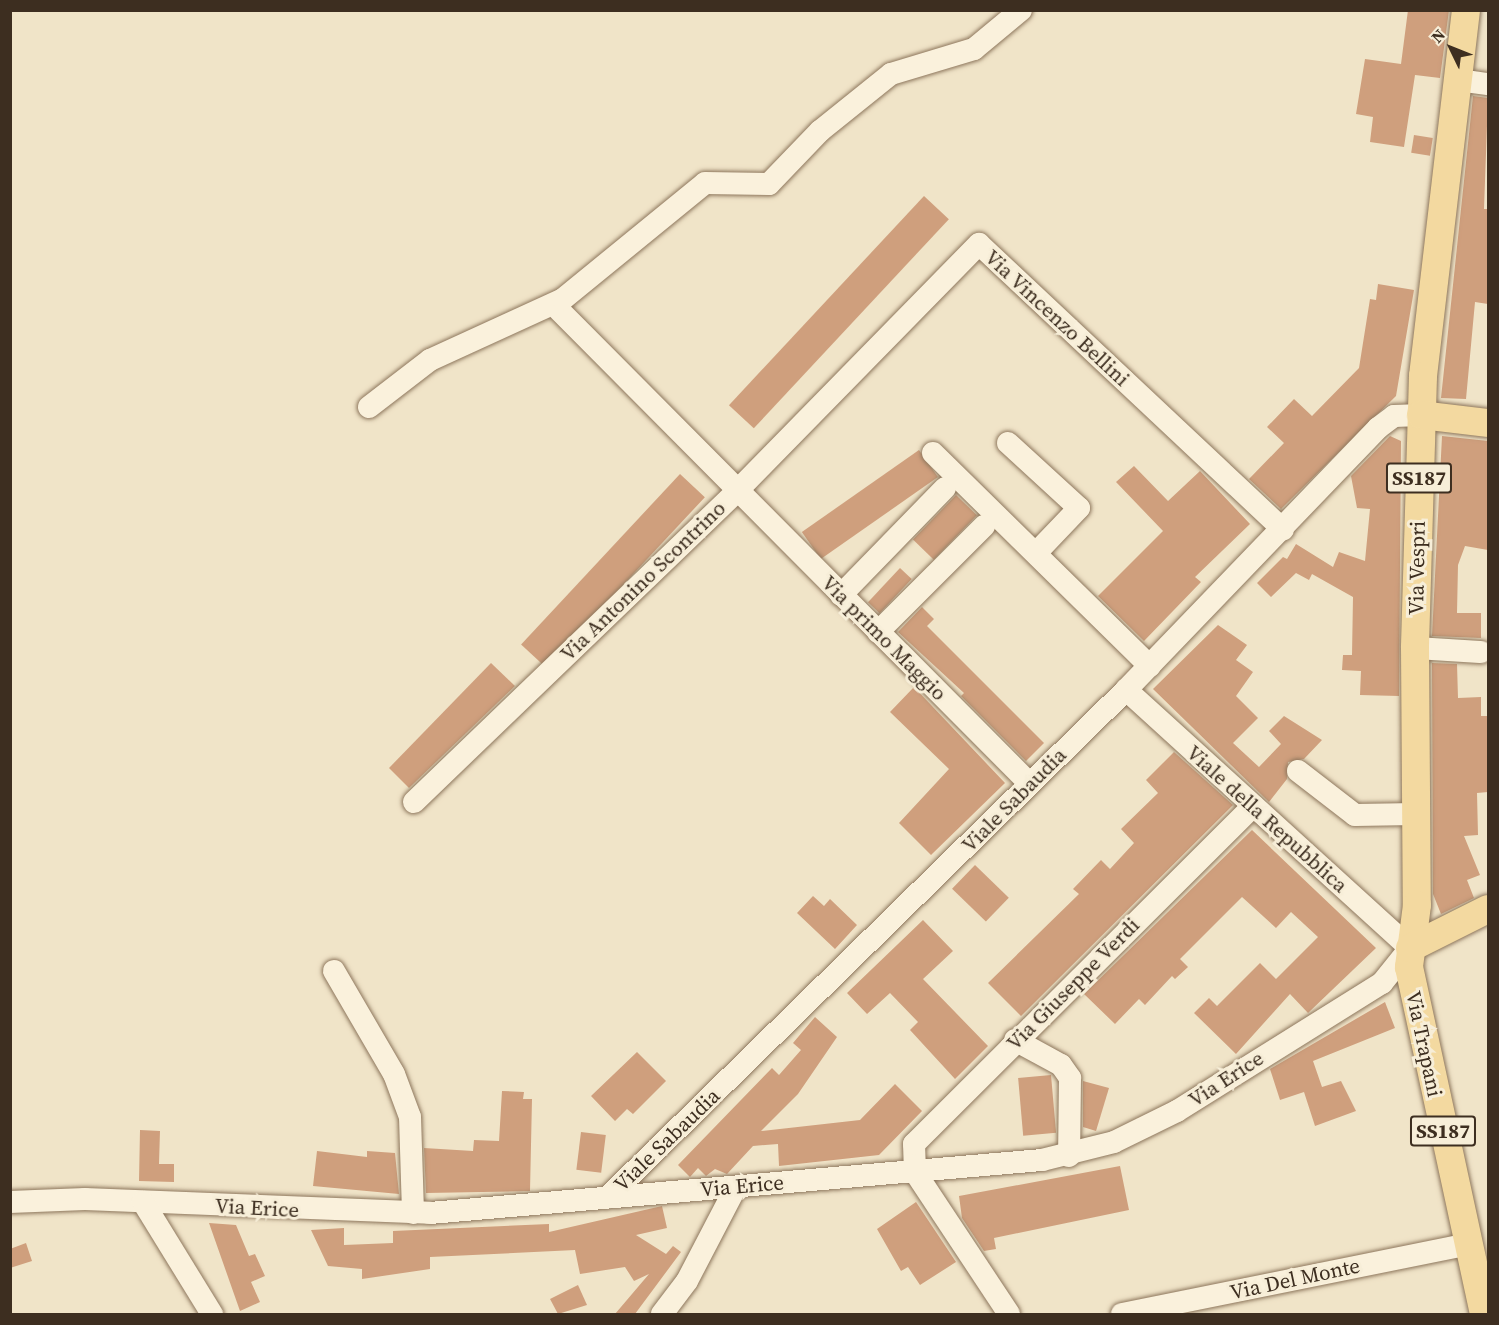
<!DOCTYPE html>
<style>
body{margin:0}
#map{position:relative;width:1499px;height:1325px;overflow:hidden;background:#f0e4c8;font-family:"Source Serif 4",serif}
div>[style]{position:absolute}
.building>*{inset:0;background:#cf9f7d;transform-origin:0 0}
.roads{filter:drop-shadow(0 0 2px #8d765c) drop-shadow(0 0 2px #8d765c)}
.minor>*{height:22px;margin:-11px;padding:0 11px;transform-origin:11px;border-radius:11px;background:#faf1dc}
.major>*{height:28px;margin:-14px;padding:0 14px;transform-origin:14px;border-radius:14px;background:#f3d9a0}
span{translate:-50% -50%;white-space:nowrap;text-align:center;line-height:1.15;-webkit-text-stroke:6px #f7eed8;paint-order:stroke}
.shield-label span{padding:2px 4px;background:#f7eed8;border:2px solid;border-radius:4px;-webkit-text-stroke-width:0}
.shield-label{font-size:20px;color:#3d2e20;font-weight:700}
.street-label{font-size:21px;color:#3d2e20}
.frame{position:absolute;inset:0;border:12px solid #3d2e20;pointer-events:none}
.north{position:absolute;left:1421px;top:18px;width:60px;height:60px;-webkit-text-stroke:4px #f7eed8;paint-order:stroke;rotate:313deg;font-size:16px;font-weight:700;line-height:24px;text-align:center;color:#3d2e20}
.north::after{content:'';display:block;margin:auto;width:21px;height:27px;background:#3d2e20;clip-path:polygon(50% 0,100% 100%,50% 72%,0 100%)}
</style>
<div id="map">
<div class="building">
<div style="clip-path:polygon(1408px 10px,1449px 10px,1440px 78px,1415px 75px,1404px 147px,1370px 142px,1373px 117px,1356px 114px,1365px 59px,1401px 64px)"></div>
<div style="clip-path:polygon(1473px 96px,1488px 98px,1484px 209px,1488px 209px,1488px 304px,1475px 302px,1466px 399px,1441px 398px)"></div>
<div style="left:1414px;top:135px;width:19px;height:18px;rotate:9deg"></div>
<div style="left:924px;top:196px;width:34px;height:286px;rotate:43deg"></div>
<div style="clip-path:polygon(1378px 284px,1414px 290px,1396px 396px,1281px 509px,1249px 479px,1284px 443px,1267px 427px,1294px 399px,1312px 416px,1359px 368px,1370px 299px,1376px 300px)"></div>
<div style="clip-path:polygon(1390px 436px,1401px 441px,1399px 696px,1360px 695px,1361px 671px,1342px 670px,1343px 655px,1352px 655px,1353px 597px,1312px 574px,1309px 580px,1296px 573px,1271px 597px,1257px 583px,1283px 557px,1287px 559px,1296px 544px,1333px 567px,1339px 552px,1365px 561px,1370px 509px,1357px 508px,1351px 476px)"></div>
<div style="clip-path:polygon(1442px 436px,1488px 441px,1488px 550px,1465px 546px,1458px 565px,1457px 613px,1481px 613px,1481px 638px,1432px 636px)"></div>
<div style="left:919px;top:450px;width:33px;height:143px;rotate:55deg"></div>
<div style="clip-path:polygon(1134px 466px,1168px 501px,1200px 471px,1250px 524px,1195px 577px,1201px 582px,1144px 641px,1098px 596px,1163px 531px,1116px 482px)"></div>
<div style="left:680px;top:474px;width:34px;height:233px;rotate:43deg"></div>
<div style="left:956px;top:495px;width:29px;height:62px;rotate:44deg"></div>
<div style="left:900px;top:568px;width:16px;height:47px;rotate:43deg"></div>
<div style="clip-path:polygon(922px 607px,934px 619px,927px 626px,1044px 743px,1026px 761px,961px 696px,964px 693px,898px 632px)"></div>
<div style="clip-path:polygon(1218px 625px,1247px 645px,1236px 660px,1253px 672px,1236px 696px,1258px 718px,1233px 743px,1259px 767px,1281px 744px,1269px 731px,1284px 716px,1322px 740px,1304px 759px,1288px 762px,1287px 779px,1269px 802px,1153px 689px)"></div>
<div style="clip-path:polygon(491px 663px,515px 686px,409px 788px,389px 768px)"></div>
<div style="clip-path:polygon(1432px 663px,1457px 664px,1458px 698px,1481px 697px,1481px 716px,1488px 716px,1488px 792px,1477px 793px,1478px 835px,1464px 836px,1480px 875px,1467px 880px,1474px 898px,1441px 914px,1433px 894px)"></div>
<div style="clip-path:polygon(914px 687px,1005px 783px,931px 855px,899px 823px,949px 769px,890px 712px)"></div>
<div style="clip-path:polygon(1174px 752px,1233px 805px,1021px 1016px,988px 983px,1079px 894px,1073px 889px,1101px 860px,1110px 869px,1134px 843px,1121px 829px,1158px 793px,1146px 780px)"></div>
<div style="clip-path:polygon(1252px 830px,1376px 948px,1308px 1013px,1290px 994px,1236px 1054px,1194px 1013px,1209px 998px,1217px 1006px,1260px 963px,1276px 979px,1318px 937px,1291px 912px,1276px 928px,1242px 897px,1180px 959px,1188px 967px,1175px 979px,1172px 976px,1145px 1005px,1139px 999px,1115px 1024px,1084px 994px)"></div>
<div style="left:975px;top:865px;width:47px;height:33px;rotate:44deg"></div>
<div style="clip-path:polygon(813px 896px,824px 906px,830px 899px,857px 925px,835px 949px,797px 913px)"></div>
<div style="clip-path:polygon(923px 920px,953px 951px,923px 979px,988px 1046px,955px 1079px,910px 1030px,918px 1022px,890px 993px,867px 1014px,847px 993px)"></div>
<div style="clip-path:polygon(1385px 1002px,1395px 1028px,1313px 1061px,1322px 1087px,1341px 1081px,1356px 1111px,1315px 1126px,1304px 1092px,1280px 1100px,1270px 1069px)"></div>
<div style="clip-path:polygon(815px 1017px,837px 1037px,798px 1094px,761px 1131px,860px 1120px,895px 1084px,922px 1111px,879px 1155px,779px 1166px,778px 1144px,753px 1146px,727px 1174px,715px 1169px,706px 1176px,698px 1168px,690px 1177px,678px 1165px,772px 1068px,779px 1075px,801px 1050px,793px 1043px)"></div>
<div style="clip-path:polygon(637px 1052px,666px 1081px,633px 1114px,627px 1109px,615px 1121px,591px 1096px)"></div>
<div style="left:1051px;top:1075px;width:58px;height:33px;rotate:85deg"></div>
<div style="clip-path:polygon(1083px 1081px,1109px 1088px,1096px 1131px,1083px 1127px)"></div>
<div style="clip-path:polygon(502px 1091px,524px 1092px,523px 1099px,532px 1099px,530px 1191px,426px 1193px,424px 1148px,473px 1151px,474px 1140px,499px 1141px)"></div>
<div style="clip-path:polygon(140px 1130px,160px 1131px,159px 1164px,174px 1164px,174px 1182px,139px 1181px)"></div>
<div style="left:581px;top:1132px;width:25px;height:38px;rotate:7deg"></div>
<div style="clip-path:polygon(317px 1151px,367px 1157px,367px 1151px,395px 1153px,399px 1194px,313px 1186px)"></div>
<div style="clip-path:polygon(1120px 1166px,1129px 1210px,994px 1238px,996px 1249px,984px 1251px,962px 1218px,959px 1196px)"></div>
<div style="clip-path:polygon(916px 1202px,956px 1262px,920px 1285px,908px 1267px,901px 1271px,877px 1229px)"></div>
<div style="clip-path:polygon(662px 1206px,667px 1228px,636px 1235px,666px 1254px,673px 1246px,681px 1252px,635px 1314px,615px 1314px,649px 1274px,634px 1281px,625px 1267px,580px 1274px,575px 1250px,430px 1257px,430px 1269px,362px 1279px,362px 1269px,328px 1266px,311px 1230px,344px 1228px,344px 1245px,393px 1243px,393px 1231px,549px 1224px,549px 1232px)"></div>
<div style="clip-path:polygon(209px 1223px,236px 1225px,249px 1256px,255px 1254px,265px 1276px,251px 1282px,260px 1302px,240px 1311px)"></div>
<div style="clip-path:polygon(26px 1243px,32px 1261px,10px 1268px,10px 1249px)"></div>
<div style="clip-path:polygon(578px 1285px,587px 1305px,558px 1314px,550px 1299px)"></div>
</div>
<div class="roads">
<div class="minor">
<div style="left:1458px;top:80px;width:30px;rotate:8deg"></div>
<div style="left:554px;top:305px;width:675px;rotate:45.18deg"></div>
<div style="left:369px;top:407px;width:77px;rotate:-37.6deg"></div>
<div style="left:430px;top:360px;width:146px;rotate:-24.6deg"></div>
<div style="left:563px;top:299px;width:183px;rotate:-39.2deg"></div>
<div style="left:705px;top:183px;width:64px;rotate:0.9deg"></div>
<div style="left:769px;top:184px;width:74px;rotate:-46.1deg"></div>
<div style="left:820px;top:131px;width:91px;rotate:-38.8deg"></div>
<div style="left:891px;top:74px;width:87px;rotate:-16.8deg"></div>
<div style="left:974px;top:49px;width:61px;rotate:-39.7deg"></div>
<div style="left:1008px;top:443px;width:96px;rotate:42.5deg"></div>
<div style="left:1079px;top:508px;width:62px;rotate:133.7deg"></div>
<div style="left:933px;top:453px;width:304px;rotate:44.5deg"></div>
<div style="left:841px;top:595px;width:149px;rotate:-45.8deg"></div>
<div style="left:878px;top:632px;width:150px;rotate:-45deg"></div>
<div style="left:1415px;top:648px;width:66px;rotate:3.5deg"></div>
<div style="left:1298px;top:771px;width:72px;rotate:37.7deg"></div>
<div style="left:1355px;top:815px;width:61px;rotate:-0.9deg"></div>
<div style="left:414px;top:802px;width:448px;rotate:-43.9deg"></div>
<div style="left:737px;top:491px;width:346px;rotate:-45.6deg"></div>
<div style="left:979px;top:244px;width:417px;rotate:43.2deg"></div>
<div style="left:334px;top:971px;width:119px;rotate:59.8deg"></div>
<div style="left:394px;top:1074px;width:46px;rotate:69.6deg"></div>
<div style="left:410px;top:1117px;width:96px;rotate:88.2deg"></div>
<div style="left:1015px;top:1040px;width:52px;rotate:28.5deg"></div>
<div style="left:1061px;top:1065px;width:16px;rotate:55deg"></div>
<div style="left:1070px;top:1078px;width:78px;rotate:90.7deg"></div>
<div style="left:915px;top:1172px;width:28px;rotate:-92deg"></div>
<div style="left:914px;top:1144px;width:479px;rotate:-44.9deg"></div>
<div style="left:915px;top:1172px;width:170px;rotate:56.5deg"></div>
<div style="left:608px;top:1197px;width:725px;rotate:-44.39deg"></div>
<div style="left:1126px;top:690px;width:364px;rotate:-46.1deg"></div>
<div style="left:1378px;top:428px;width:20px;rotate:-37deg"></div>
<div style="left:1394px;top:416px;width:27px;rotate:-2deg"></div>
<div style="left:10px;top:1202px;width:75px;rotate:-2.3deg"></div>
<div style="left:85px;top:1199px;width:345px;rotate:2.3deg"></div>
<div style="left:430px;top:1213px;width:614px;rotate:-4.95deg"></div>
<div style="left:1042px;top:1160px;width:74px;rotate:-14deg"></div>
<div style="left:1114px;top:1142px;width:70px;rotate:-26.2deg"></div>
<div style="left:1177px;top:1111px;width:242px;rotate:-32deg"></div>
<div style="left:1382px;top:983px;width:45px;rotate:-51.3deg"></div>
<div style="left:1410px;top:948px;width:384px;rotate:-137.7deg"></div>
<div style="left:143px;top:1202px;width:132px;rotate:58.4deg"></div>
<div style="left:662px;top:1314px;width:41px;rotate:-52.9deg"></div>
<div style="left:687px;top:1281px;width:106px;rotate:-62.5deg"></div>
<div style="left:1122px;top:1314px;width:354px;rotate:-11.4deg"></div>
</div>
<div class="major">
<div style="left:1466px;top:10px;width:369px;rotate:96.7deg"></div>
<div style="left:1423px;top:376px;width:272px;rotate:91.7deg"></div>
<div style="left:1415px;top:648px;width:257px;rotate:89.6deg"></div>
<div style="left:1417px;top:905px;width:63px;rotate:97.4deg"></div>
<div style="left:1409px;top:967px;width:355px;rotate:77.8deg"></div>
<div style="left:1421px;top:415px;width:67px;rotate:6.8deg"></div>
<div style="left:1410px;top:948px;width:87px;rotate:-26.6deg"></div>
</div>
</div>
<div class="shield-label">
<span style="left:1419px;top:478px">SS187</span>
<span style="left:1443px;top:1131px">SS187</span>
</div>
<div class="street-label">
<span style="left:1057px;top:318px;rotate:43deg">Via Vincenzo Bellini</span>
<span style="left:1417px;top:568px;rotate:-89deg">Via Vespri</span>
<span style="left:643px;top:581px;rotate:-44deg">Via Antonino Scontrino</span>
<span style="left:884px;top:638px;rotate:45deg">Via primo Maggio</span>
<span style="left:1014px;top:800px;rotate:-45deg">Viale Sabaudia</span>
<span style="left:1267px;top:819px;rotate:42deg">Viale della Repubblica</span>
<span style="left:1073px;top:984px;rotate:-45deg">Via Giuseppe Verdi</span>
<span style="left:1424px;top:1044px;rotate:78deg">Via Trapani</span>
<span style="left:1226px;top:1079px;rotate:-33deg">Via Erice</span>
<span style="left:667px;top:1140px;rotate:-44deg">Viale Sabaudia</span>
<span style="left:742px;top:1186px;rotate:-5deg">Via Erice</span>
<span style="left:257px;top:1208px;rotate:3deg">Via Erice</span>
<span style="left:1295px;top:1279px;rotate:-12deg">Via Del Monte</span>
</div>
<div class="frame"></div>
<div class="north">N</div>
</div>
